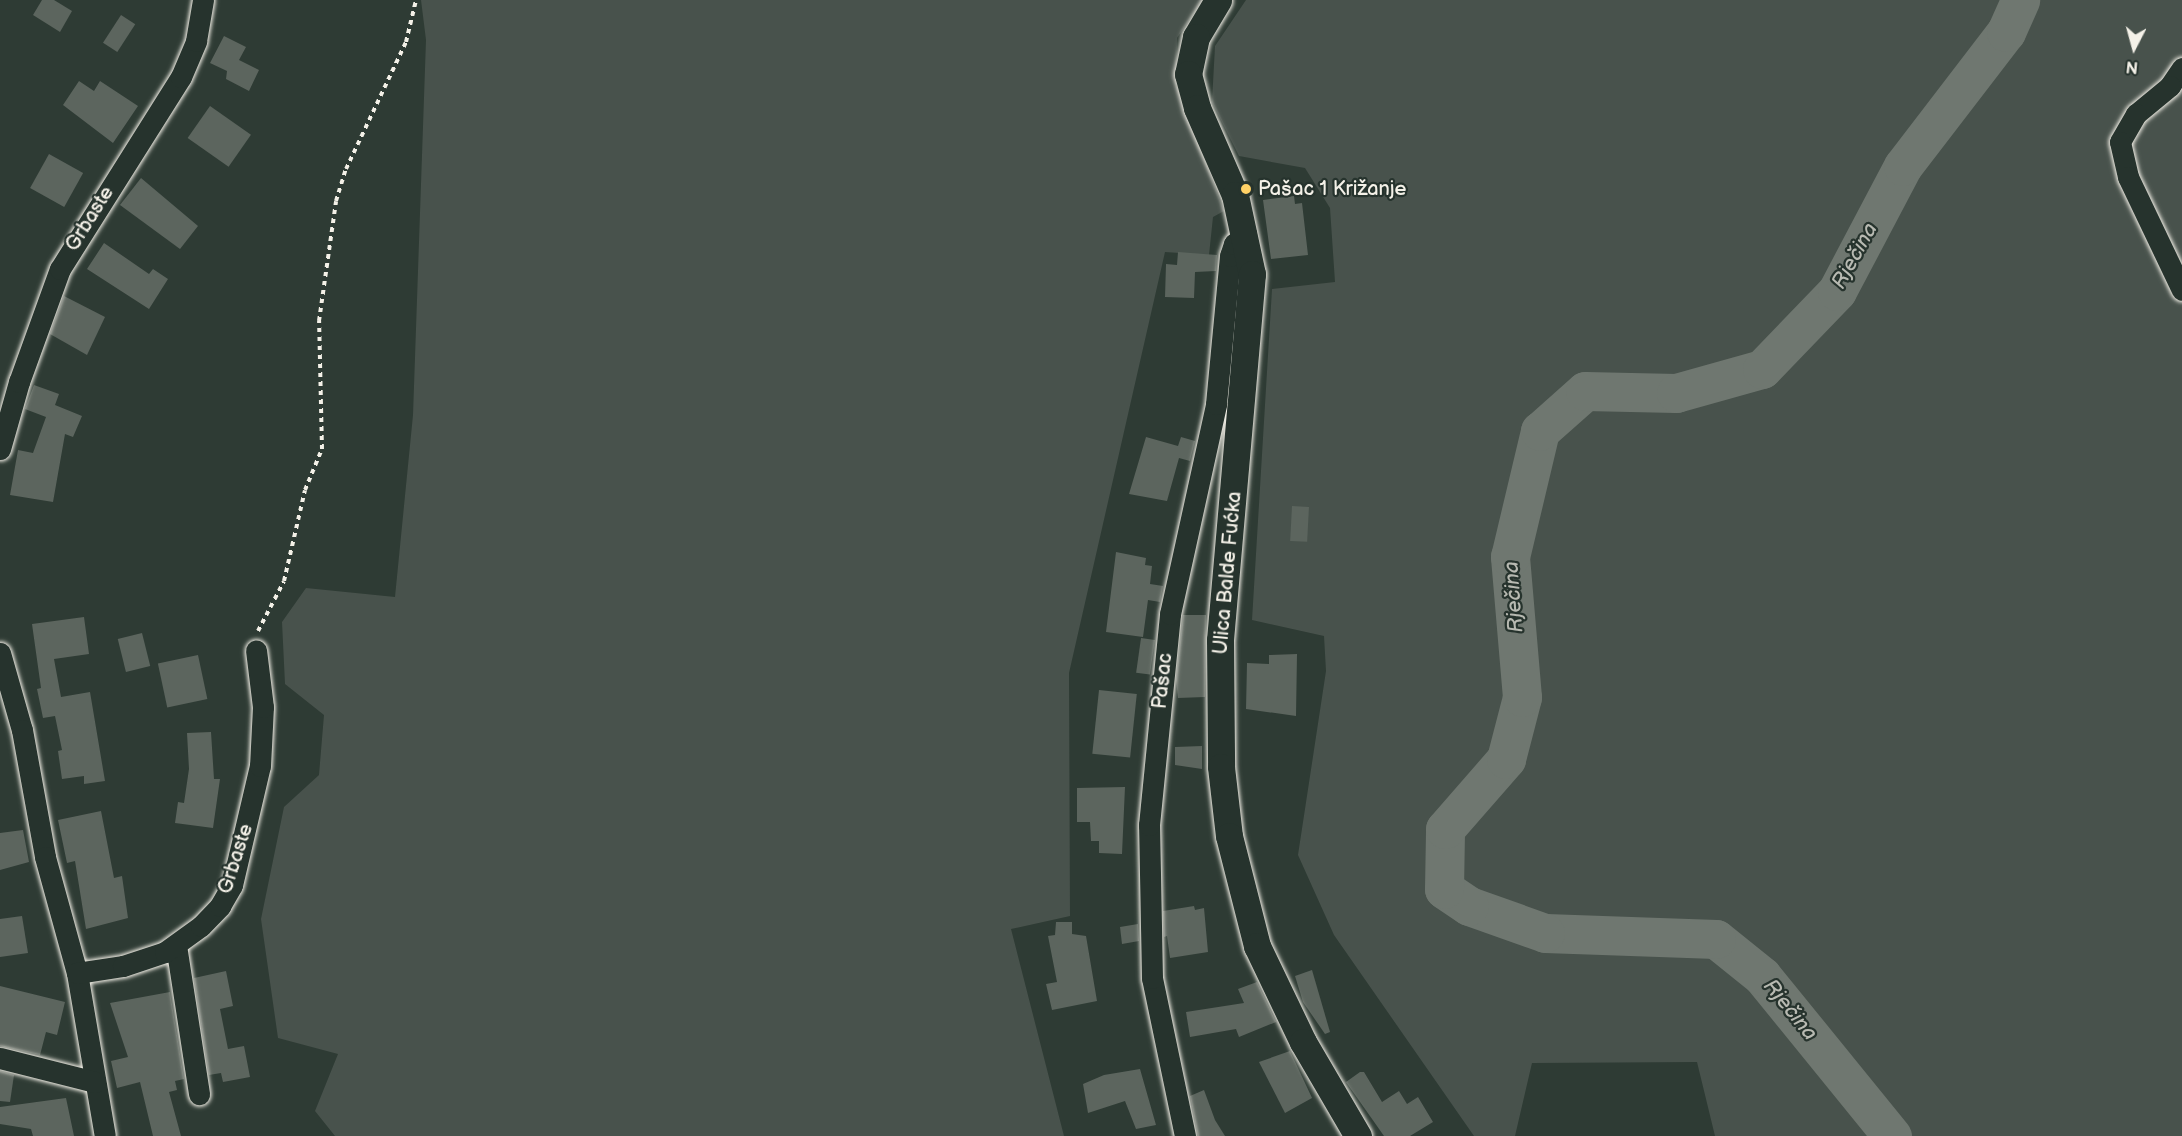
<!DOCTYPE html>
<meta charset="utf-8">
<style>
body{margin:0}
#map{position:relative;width:2182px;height:1136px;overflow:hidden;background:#2e3b34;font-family:"Balsamiq Sans",sans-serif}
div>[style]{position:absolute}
.green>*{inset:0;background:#48524c}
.river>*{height:39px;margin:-19.5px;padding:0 19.5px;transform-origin:19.5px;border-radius:19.5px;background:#6f7770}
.building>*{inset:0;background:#5c655e;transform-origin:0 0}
.path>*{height:4px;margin-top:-2px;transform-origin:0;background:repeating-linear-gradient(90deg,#f4f1e8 0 4.5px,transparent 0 9px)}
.roads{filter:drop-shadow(0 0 2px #f4f1e8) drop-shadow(0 0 2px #f4f1e8)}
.minor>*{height:21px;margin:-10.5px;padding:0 10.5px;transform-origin:10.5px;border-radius:10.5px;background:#26332d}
.major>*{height:27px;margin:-13.5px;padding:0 13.5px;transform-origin:13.5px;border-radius:13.5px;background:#26332d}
.dots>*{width:16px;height:16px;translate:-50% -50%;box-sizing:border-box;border:3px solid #26332d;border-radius:50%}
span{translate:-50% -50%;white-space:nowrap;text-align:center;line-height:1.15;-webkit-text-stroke:4.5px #26332d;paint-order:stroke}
.poi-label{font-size:20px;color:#f4f1e8}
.left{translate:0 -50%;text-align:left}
.street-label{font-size:20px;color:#f4f1e8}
.water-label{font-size:21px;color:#b8bab2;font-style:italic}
.north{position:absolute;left:2104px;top:18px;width:60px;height:60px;-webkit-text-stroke:4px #26332d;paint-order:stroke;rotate:186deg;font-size:16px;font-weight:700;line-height:24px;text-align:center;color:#f4f1e8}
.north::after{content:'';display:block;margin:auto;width:21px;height:27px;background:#f4f1e8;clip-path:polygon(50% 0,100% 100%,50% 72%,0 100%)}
</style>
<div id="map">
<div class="green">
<div style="clip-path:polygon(421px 0,1203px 0,1177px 38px,1176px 85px,1224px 211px,1213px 217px,1209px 255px,1165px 252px,1069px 673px,1070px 916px,1011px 929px,1064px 1136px,335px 1136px,315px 1111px,338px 1054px,278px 1038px,261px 919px,284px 807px,319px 775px,324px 715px,285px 684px,282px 622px,306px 588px,395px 597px,413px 415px,426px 40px)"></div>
<div style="clip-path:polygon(1246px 0,2182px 0,2182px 1136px,1715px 1136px,1697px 1062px,1532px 1063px,1515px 1136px,1474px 1136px,1334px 935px,1298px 855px,1326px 671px,1324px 636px,1252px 620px,1272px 289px,1335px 282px,1330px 208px,1305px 168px,1239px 156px,1212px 102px,1215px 46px)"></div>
</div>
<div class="river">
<div style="left:1892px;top:1136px;width:206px;rotate:-129.1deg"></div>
<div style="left:1762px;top:976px;width:59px;rotate:-141.2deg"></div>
<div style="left:1716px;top:939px;width:171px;rotate:-178deg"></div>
<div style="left:1545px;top:933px;width:81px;rotate:-160.4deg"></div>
<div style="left:1469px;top:906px;width:30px;rotate:-146deg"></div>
<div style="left:1444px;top:889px;width:60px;rotate:-89deg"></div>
<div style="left:1445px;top:829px;width:93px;rotate:-48.9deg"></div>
<div style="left:1506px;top:759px;width:64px;rotate:-75.5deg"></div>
<div style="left:1522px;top:697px;width:141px;rotate:-94.9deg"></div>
<div style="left:1510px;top:557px;width:130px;rotate:-76.6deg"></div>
<div style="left:1540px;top:431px;width:60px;rotate:-41.6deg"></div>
<div style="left:1585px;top:391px;width:91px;rotate:1.3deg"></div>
<div style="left:1676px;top:393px;width:89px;rotate:-15.6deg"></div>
<div style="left:1762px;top:369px;width:108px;rotate:-46.1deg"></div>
<div style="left:1837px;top:291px;width:141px;rotate:-62.2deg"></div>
<div style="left:1903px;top:166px;width:169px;rotate:-52.5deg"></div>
<div style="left:2006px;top:32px;width:35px;rotate:-66deg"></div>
</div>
<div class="building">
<div style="clip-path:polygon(42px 0,54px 0,72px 11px,60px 32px,33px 15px)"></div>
<div style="left:121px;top:15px;width:17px;height:33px;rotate:33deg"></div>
<div style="clip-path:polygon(224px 36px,246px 47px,239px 60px,259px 70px,249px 91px,226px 79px,227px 71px,210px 63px)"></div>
<div style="clip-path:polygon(79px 81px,94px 91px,100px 81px,138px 106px,113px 143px,63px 105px)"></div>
<div style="left:210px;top:106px;width:50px;height:39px;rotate:35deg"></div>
<div style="left:49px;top:154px;width:39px;height:39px;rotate:29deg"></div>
<div style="clip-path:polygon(141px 178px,198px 226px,180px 249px,120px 205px)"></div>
<div style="clip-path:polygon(1294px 196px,1295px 204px,1302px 203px,1308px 255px,1271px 259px,1263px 200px)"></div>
<div style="clip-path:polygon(104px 243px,149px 274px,153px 269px,168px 279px,149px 309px,87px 269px)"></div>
<div style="clip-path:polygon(1178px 252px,1217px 255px,1216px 271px,1195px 272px,1194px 298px,1165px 297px,1166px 264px,1177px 265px)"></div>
<div style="clip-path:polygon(64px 296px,105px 317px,87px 355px,50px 334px)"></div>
<div style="clip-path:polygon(34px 385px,59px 394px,55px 405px,82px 416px,73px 437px,65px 434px,53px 502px,10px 495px,18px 450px,33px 453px,46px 417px,25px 409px)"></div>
<div style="clip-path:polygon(1146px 437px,1178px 446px,1181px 437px,1195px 441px,1190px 461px,1179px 458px,1167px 501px,1129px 494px)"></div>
<div style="left:1292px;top:506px;width:17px;height:35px;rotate:3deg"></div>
<div style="clip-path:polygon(1116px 552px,1146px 558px,1145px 565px,1152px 566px,1150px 584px,1163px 586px,1160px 602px,1148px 600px,1143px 637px,1106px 632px)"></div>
<div style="clip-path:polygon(1183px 615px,1206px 615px,1205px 697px,1178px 698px,1176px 680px)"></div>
<div style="clip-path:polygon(84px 617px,89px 654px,54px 659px,61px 697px,90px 692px,105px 781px,84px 784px,84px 776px,62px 779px,58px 751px,62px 750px,55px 716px,43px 718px,37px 689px,41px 688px,32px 624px)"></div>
<div style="left:142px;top:633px;width:34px;height:25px;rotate:76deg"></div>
<div style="left:1141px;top:638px;width:14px;height:35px;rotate:8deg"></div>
<div style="clip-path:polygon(1297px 654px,1296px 716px,1246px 709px,1247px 663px,1269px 664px,1269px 655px)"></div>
<div style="left:198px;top:655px;width:45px;height:41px;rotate:78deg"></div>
<div style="left:1099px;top:690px;width:38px;height:64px;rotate:6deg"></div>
<div style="clip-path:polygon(211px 732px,214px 779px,220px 779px,213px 828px,175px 823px,178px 802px,184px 803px,189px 769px,187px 733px)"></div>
<div style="clip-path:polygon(1202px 746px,1202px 769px,1175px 765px,1175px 747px)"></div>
<div style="clip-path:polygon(1125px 787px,1122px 854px,1099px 853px,1099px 841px,1091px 841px,1090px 822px,1077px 822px,1077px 788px)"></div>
<div style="clip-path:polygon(101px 811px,114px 878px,122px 876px,128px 918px,86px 929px,75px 861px,67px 863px,58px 820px)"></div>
<div style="clip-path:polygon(23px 830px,29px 862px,0 870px,0 833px)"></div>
<div style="clip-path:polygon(1194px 906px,1195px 910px,1204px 908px,1208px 952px,1170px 958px,1167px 936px,1164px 937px,1163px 911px)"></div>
<div style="clip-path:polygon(22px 916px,28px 953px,0 957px,0 919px)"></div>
<div style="clip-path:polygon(1056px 922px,1072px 922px,1072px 934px,1086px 936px,1097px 1001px,1052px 1010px,1046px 984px,1057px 982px,1048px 936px,1055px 935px)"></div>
<div style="clip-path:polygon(1138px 924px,1139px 941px,1122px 944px,1120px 927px)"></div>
<div style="clip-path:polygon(1312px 970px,1330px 1032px,1325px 1034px,1303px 1002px,1295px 976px)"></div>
<div style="clip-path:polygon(226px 971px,233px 1006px,220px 1009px,228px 1049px,244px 1046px,250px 1077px,223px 1082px,221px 1073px,209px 1075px,194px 978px)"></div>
<div style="clip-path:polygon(1257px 982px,1276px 1022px,1239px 1037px,1236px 1029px,1190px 1037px,1186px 1012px,1244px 1003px,1238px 989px)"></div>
<div style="clip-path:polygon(0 986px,65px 1002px,57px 1035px,46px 1032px,40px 1055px,0 1046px)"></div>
<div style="clip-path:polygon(170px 992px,184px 1079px,175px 1081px,177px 1090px,169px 1092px,181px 1136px,153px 1136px,140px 1082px,117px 1088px,111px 1061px,128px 1057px,110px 1003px)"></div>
<div style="clip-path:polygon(1290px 1051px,1312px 1098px,1285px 1113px,1259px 1062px)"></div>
<div style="clip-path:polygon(1140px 1069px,1156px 1125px,1136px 1129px,1125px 1101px,1088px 1113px,1083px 1084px,1104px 1075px)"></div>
<div style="clip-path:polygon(0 1071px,14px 1075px,10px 1102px,0 1101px)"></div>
<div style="clip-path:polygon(1360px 1072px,1364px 1072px,1382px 1102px,1399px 1091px,1407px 1104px,1418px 1097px,1433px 1122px,1410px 1136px,1384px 1136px,1346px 1082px)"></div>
<div style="clip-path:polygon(1204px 1090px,1215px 1120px,1225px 1136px,1198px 1136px,1190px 1096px)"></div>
<div style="clip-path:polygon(66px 1098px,74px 1136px,33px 1136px,31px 1129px,0 1124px,0 1107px)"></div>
</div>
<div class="path">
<div style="left:258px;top:631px;width:56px;rotate:-62.5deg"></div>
<div style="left:284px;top:581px;width:93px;rotate:-77deg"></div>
<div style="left:305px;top:490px;width:44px;rotate:-67.5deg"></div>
<div style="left:322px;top:449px;width:128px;rotate:-91.3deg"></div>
<div style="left:319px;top:321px;width:121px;rotate:-81.9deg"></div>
<div style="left:336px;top:201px;width:34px;rotate:-73deg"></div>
<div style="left:346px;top:169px;width:140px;rotate:-64.7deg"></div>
<div style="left:406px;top:42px;width:43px;rotate:-76.6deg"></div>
</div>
<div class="roads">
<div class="minor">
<div style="left:2182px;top:68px;width:22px;rotate:124deg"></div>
<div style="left:2170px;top:86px;width:44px;rotate:140.5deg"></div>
<div style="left:2136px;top:114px;width:32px;rotate:120deg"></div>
<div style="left:2120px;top:142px;width:36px;rotate:77deg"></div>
<div style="left:2128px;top:177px;width:125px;rotate:64.5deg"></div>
<div style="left:0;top:449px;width:70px;rotate:-74.2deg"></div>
<div style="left:19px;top:382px;width:120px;rotate:-70.1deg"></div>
<div style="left:60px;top:269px;width:227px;rotate:-57.8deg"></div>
<div style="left:181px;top:77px;width:39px;rotate:-67deg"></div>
<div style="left:196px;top:41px;width:42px;rotate:-80.3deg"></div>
<div style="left:0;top:653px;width:80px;rotate:74.1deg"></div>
<div style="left:22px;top:730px;width:129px;rotate:79.7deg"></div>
<div style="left:45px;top:857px;width:120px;rotate:74.6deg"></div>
<div style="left:77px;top:973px;width:165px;rotate:80.3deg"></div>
<div style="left:176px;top:945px;width:151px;rotate:81.2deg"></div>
<div style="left:77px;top:973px;width:47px;rotate:-8.7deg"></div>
<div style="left:123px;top:966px;width:44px;rotate:-18.4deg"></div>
<div style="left:165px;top:952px;width:44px;rotate:-35.8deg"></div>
<div style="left:201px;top:926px;width:28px;rotate:-46deg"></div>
<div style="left:220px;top:906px;width:24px;rotate:-60deg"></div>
<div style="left:232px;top:885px;width:122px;rotate:-76.8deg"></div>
<div style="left:260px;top:766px;width:59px;rotate:-87.1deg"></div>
<div style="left:263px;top:707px;width:57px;rotate:-97deg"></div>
<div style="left:0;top:1058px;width:98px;rotate:14.2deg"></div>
<div style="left:1185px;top:1136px;width:161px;rotate:-101.8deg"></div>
<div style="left:1152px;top:978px;width:153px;rotate:-91.1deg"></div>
<div style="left:1149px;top:825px;width:212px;rotate:-84.3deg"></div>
<div style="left:1170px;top:614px;width:215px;rotate:-77.6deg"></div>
<div style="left:1216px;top:404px;width:149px;rotate:-84.6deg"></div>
<div style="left:1230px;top:256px;width:13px;rotate:-72deg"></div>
<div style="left:1234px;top:244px;width:16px;rotate:-40deg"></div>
</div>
<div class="major">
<div style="left:1218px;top:0;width:43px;rotate:120.7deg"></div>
<div style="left:1196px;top:37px;width:38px;rotate:102deg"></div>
<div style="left:1188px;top:74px;width:35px;rotate:75deg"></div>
<div style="left:1197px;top:108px;width:95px;rotate:66.4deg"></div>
<div style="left:1235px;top:195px;width:81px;rotate:77.9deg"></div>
<div style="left:1252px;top:274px;width:367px;rotate:95deg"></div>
<div style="left:1220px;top:640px;width:127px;rotate:89.5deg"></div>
<div style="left:1221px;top:767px;width:69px;rotate:83.4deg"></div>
<div style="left:1229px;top:836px;width:114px;rotate:75.7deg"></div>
<div style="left:1257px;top:946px;width:106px;rotate:64.4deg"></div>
<div style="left:1303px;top:1042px;width:109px;rotate:59.7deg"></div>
</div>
</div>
<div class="dots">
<div style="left:1246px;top:189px;background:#ffd166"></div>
</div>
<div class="poi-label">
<span class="left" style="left:1258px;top:189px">Pašac 1 Križanje</span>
</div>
<div class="street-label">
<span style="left:90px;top:219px;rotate:-58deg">Grbaste</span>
<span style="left:1228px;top:573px;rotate:-85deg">Ulica Balde Fućka</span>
<span style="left:1163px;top:681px;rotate:-84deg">Pašac</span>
<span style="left:236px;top:859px;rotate:-72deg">Grbaste</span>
</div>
<div class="water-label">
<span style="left:1855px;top:256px;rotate:-61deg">Rječina</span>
<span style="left:1514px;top:597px;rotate:-94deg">Rječina</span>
<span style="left:1790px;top:1010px;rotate:51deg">Rječina</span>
</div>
<div class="north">N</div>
</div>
